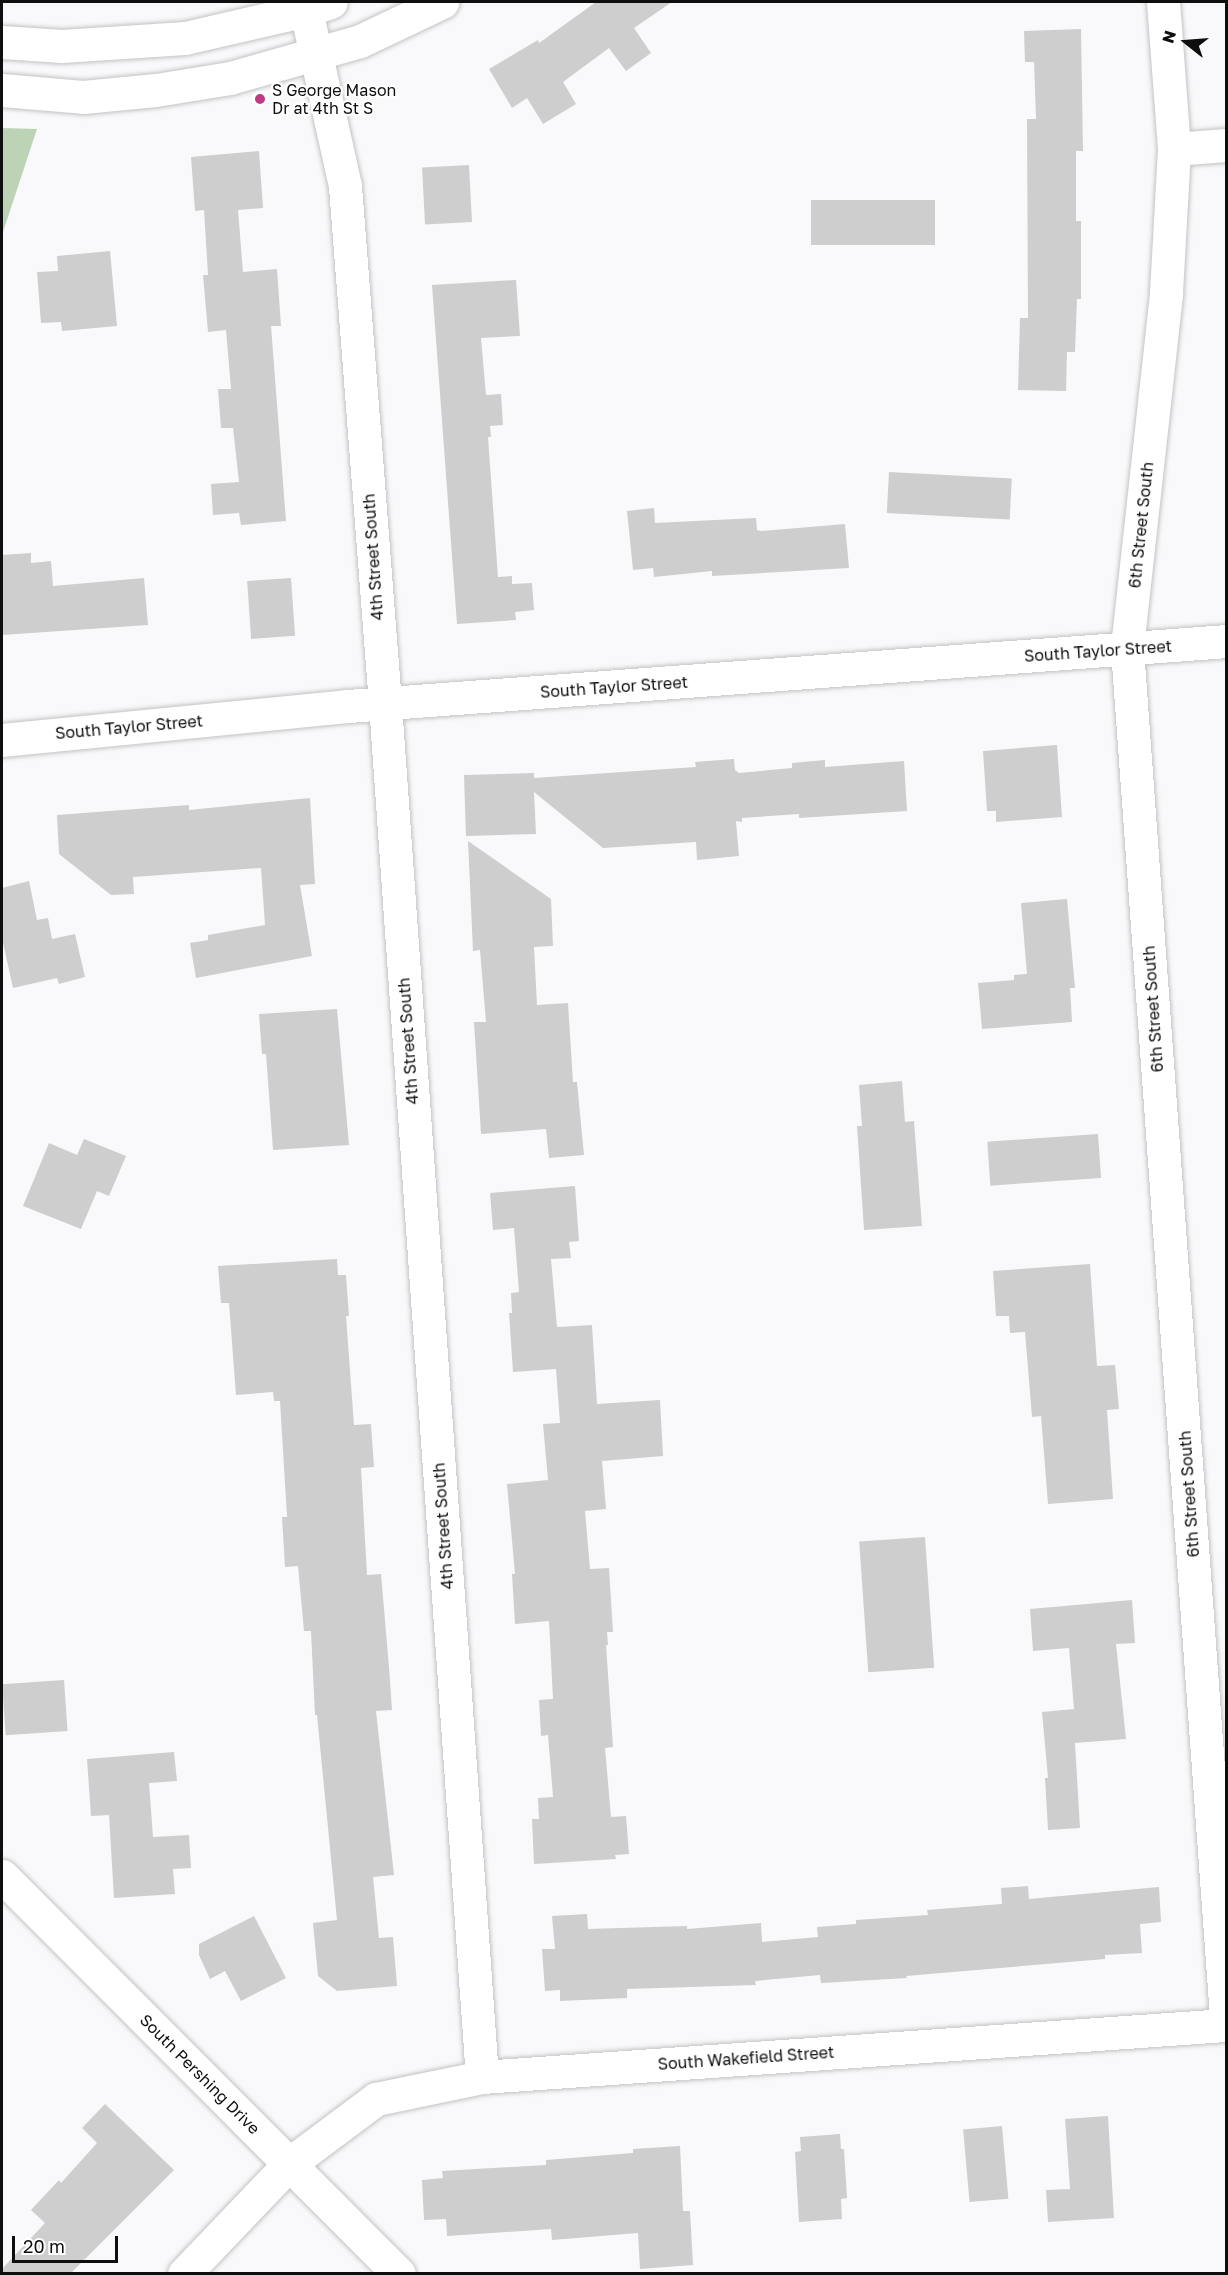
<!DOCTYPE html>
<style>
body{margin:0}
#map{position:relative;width:1228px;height:2275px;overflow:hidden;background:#f9f9fb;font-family:"Golos Text",sans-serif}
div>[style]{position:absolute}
.green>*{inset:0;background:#bcd4b5}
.building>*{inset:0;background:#cececf;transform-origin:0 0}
.roads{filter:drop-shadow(0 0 2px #c3c3c4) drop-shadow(0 0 2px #c3c3c4)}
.street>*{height:33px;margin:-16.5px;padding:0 16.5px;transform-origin:16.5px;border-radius:16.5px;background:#fff}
.secondary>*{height:33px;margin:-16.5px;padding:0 16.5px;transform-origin:16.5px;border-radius:16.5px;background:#fff}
.dots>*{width:16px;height:16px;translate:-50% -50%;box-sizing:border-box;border:3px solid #fff;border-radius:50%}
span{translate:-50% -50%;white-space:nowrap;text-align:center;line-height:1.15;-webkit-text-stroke:4.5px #fff;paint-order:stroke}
.poi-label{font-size:16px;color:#0e0e0e}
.left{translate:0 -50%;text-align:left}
.street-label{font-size:16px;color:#0e0e0e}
.frame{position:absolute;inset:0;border:3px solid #0e0e0e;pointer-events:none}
.north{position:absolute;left:1156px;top:12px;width:60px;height:60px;-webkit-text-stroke:4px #fff;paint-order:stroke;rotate:287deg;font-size:16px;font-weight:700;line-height:24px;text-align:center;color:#0e0e0e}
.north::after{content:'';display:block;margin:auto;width:21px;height:27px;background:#0e0e0e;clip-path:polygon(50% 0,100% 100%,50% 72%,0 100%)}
.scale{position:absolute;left:12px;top:2236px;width:106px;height:27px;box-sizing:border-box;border:3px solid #0e0e0e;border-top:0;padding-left:8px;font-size:18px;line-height:21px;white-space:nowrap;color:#0e0e0e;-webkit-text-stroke:4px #fff;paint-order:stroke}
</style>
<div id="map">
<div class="green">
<div style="clip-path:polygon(2px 128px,37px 129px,2px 235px)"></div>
</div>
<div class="building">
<div style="clip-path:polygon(596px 2px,672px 2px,634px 28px,651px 53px,626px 71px,609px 48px,563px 82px,576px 104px,543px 124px,527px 98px,512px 108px,489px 69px,538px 40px,539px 43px)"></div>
<div style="clip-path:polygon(1081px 29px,1083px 151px,1076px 151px,1076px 221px,1081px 221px,1081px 299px,1077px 299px,1075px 352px,1067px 352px,1066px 391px,1018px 390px,1020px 318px,1028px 318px,1027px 119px,1036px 119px,1034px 62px,1025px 62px,1024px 31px)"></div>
<div style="clip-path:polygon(259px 151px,263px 208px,238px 210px,243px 272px,277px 269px,281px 326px,271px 326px,286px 521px,241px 525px,239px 513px,213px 515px,211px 484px,239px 482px,233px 428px,221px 428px,218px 389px,231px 389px,226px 330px,208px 332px,203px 275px,208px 275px,204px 210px,195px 211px,191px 157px)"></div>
<div style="left:469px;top:165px;width:57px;height:47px;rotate:87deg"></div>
<div style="left:935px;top:200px;width:45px;height:124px;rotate:90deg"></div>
<div style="clip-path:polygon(110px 251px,117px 326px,62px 331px,61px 322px,41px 323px,37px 272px,58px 271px,57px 256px)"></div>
<div style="clip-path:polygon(516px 280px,520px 336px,481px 338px,486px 395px,501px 394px,503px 425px,490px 426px,491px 437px,488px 437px,498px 577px,512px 576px,512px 584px,532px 583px,534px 610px,515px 612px,516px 620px,457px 624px,432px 285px)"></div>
<div style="left:889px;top:472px;width:123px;height:41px;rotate:3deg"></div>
<div style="clip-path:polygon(654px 508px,655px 523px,756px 518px,757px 530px,761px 531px,845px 524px,849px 568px,712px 576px,712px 571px,654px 577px,653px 568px,633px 570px,627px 511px)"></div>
<div style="clip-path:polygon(31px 553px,31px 563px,51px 561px,53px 586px,144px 578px,148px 625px,2px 635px,2px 555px)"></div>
<div style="left:291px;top:578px;width:58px;height:44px;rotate:86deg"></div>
<div style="clip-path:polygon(1057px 745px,1062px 817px,996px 822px,996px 811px,987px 811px,983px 751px)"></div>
<div style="clip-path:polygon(734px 759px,735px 770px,739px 773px,792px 768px,792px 763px,825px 760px,825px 767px,904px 761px,907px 811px,799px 818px,799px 814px,742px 818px,742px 822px,736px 821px,739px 856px,697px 860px,696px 842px,603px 848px,534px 792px,536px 834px,466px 836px,464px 775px,534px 773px,534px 778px,696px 767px,695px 762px)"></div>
<div style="clip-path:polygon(310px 798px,315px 884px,300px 885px,312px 956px,196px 978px,190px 943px,208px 940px,208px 935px,265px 925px,261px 868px,133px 877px,134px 894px,111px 895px,59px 854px,57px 815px,189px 805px,189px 810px)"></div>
<div style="clip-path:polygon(468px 841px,551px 899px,553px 946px,534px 947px,537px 1005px,568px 1003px,573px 1082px,577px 1082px,584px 1155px,549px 1158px,546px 1129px,481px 1134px,474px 1022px,486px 1022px,480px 950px,473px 951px)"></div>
<div style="clip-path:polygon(29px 881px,37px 920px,48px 918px,52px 939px,75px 934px,85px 977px,59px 984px,57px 978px,13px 988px,2px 938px,2px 888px)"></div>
<div style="clip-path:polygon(1067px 899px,1075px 988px,1070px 988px,1072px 1022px,982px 1029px,978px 983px,1014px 980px,1014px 975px,1027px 974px,1021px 903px)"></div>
<div style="clip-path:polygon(337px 1009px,349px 1145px,273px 1150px,266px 1054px,262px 1054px,259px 1014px)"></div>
<div style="clip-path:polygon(902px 1081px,905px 1122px,914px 1121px,922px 1226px,864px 1230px,857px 1126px,862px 1126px,859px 1085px)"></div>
<div style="left:1098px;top:1134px;width:44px;height:111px;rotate:86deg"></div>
<div style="clip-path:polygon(84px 1139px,126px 1156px,109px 1196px,97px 1191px,81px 1229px,23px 1206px,49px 1143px,77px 1155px)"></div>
<div style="clip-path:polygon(575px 1186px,579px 1241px,569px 1242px,571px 1258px,551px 1259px,557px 1327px,592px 1325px,597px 1404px,660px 1400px,663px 1456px,602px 1461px,606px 1509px,585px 1511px,590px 1569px,609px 1568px,613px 1632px,607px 1632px,608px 1645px,606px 1645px,613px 1747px,605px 1748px,611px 1817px,626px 1816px,629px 1854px,615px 1855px,616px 1859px,534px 1864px,532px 1819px,539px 1819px,538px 1798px,553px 1797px,548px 1735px,541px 1736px,539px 1700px,553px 1699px,549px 1621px,515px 1624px,512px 1574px,515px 1574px,507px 1484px,548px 1480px,543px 1424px,560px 1423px,556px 1369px,513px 1372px,509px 1313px,512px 1313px,511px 1293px,519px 1292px,514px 1228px,493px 1230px,490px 1193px)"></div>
<div style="clip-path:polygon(337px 1259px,338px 1275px,346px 1275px,349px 1316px,346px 1316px,354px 1425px,371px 1424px,374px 1467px,361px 1468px,367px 1575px,381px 1574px,389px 1667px,392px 1710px,376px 1711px,394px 1875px,373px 1877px,379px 1938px,393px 1937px,397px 1986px,337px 1991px,318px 1976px,313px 1923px,337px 1920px,317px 1715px,315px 1715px,311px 1631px,304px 1631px,298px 1566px,285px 1567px,282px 1517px,287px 1517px,280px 1401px,274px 1401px,273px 1392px,236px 1395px,229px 1303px,221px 1303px,218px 1266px)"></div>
<div style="clip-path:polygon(1090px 1264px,1097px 1366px,1115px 1365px,1119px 1409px,1107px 1410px,1113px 1499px,1048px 1504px,1041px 1416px,1032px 1417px,1025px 1332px,1010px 1333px,1009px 1316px,996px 1316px,993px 1271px)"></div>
<div style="left:925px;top:1537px;width:131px;height:66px;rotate:86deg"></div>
<div style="clip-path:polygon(1132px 1600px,1135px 1643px,1116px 1644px,1126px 1739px,1075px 1743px,1080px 1828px,1048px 1830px,1045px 1778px,1048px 1778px,1042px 1712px,1074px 1709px,1069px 1648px,1033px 1651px,1030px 1609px)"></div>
<div style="left:64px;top:1680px;width:51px;height:62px;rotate:86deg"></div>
<div style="clip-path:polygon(174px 1752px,177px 1781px,149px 1783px,153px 1837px,189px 1835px,191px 1868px,173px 1869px,175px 1894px,114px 1898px,109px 1815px,91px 1816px,87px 1759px)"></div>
<div style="clip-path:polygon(1028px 1886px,1029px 1899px,1159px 1887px,1161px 1922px,1140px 1924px,1142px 1953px,1105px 1955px,1105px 1959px,906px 1976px,907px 1978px,821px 1983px,820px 1975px,755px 1981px,756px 1985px,627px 1989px,627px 1998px,560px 2001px,560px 1990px,545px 1991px,542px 1949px,555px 1949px,552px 1916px,587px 1914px,588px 1929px,687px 1926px,687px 1929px,761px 1923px,762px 1942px,818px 1937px,817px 1927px,856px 1924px,856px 1920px,928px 1915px,927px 1910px,1002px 1904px,1001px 1888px)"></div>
<div style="clip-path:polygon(254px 1916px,286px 1978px,241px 2001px,225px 1971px,210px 1979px,199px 1955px,199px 1944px)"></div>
<div style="clip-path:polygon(105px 2104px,174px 2170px,70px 2274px,2px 2274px,2px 2269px,45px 2223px,31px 2210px,59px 2180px,61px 2183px,97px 2143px,82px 2128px)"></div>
<div style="clip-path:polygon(1108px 2116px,1114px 2218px,1048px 2222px,1046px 2190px,1070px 2189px,1065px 2119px)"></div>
<div style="left:1002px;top:2126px;width:73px;height:39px;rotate:85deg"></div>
<div style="clip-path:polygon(840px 2134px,841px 2149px,844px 2149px,847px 2198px,841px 2199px,842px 2219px,799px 2222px,795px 2152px,801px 2151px,800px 2137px)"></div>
<div style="clip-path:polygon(680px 2146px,683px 2211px,690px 2211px,693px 2265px,640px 2269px,638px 2233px,552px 2240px,551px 2229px,447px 2236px,446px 2219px,424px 2220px,422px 2180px,443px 2178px,442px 2171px,546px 2165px,546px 2160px,633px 2153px,633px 2149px)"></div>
</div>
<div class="roads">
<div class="street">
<div style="left:1163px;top:2px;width:147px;rotate:85.7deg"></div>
<div style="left:1174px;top:149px;width:145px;rotate:93.2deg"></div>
<div style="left:1166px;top:294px;width:357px;rotate:96.3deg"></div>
<div style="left:1127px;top:649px;width:1372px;rotate:85.86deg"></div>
<div style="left:306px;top:10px;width:180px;rotate:77.5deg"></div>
<div style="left:345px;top:186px;width:520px;rotate:85.58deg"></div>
<div style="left:385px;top:704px;width:1376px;rotate:85.96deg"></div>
<div style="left:1174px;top:149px;width:52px;rotate:-4.4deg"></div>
<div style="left:2px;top:740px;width:348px;rotate:-5.6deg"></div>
<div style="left:348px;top:706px;width:880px;rotate:-4.23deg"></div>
<div style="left:184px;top:2274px;width:152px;rotate:-46.3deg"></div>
<div style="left:289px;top:2164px;width:109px;rotate:-36.8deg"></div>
<div style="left:376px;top:2099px;width:108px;rotate:-11.7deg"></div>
<div style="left:482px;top:2077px;width:746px;rotate:-4deg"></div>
</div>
<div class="secondary">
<div style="left:2px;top:42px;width:60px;rotate:3.8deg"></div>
<div style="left:62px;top:46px;width:123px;rotate:-3.7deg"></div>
<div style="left:185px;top:38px;width:124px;rotate:-13deg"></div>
<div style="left:306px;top:10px;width:26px;rotate:-18deg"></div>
<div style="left:2px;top:90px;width:81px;rotate:4.9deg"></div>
<div style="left:83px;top:97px;width:73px;rotate:-5.5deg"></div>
<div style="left:156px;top:90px;width:75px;rotate:-9.2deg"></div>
<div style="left:230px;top:78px;width:135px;rotate:-15.9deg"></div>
<div style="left:360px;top:41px;width:91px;rotate:-25.4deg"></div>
<div style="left:2px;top:1876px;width:562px;rotate:45.07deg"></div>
</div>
</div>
<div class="dots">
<div style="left:260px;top:99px;background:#bf3b82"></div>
</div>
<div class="poi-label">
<span class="left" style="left:272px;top:99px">S George Mason<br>Dr at 4th St S</span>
</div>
<div class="street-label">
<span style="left:1141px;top:525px;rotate:-84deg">6th Street South</span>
<span style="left:373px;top:557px;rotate:-94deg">4th Street South</span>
<span style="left:1098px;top:651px;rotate:-4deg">South Taylor Street</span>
<span style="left:614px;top:687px;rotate:-4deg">South Taylor Street</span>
<span style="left:129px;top:727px;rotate:-5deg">South Taylor Street</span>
<span style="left:1153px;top:1009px;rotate:-94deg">6th Street South</span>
<span style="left:408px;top:1041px;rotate:-94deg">4th Street South</span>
<span style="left:1189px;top:1494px;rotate:-94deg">6th Street South</span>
<span style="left:443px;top:1526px;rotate:-94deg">4th Street South</span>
<span style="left:746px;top:2058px;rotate:-4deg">South Wakefield Street</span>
<span style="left:200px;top:2074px;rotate:45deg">South Pershing Drive</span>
</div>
<div class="frame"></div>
<div class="north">N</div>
<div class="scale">20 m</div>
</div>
